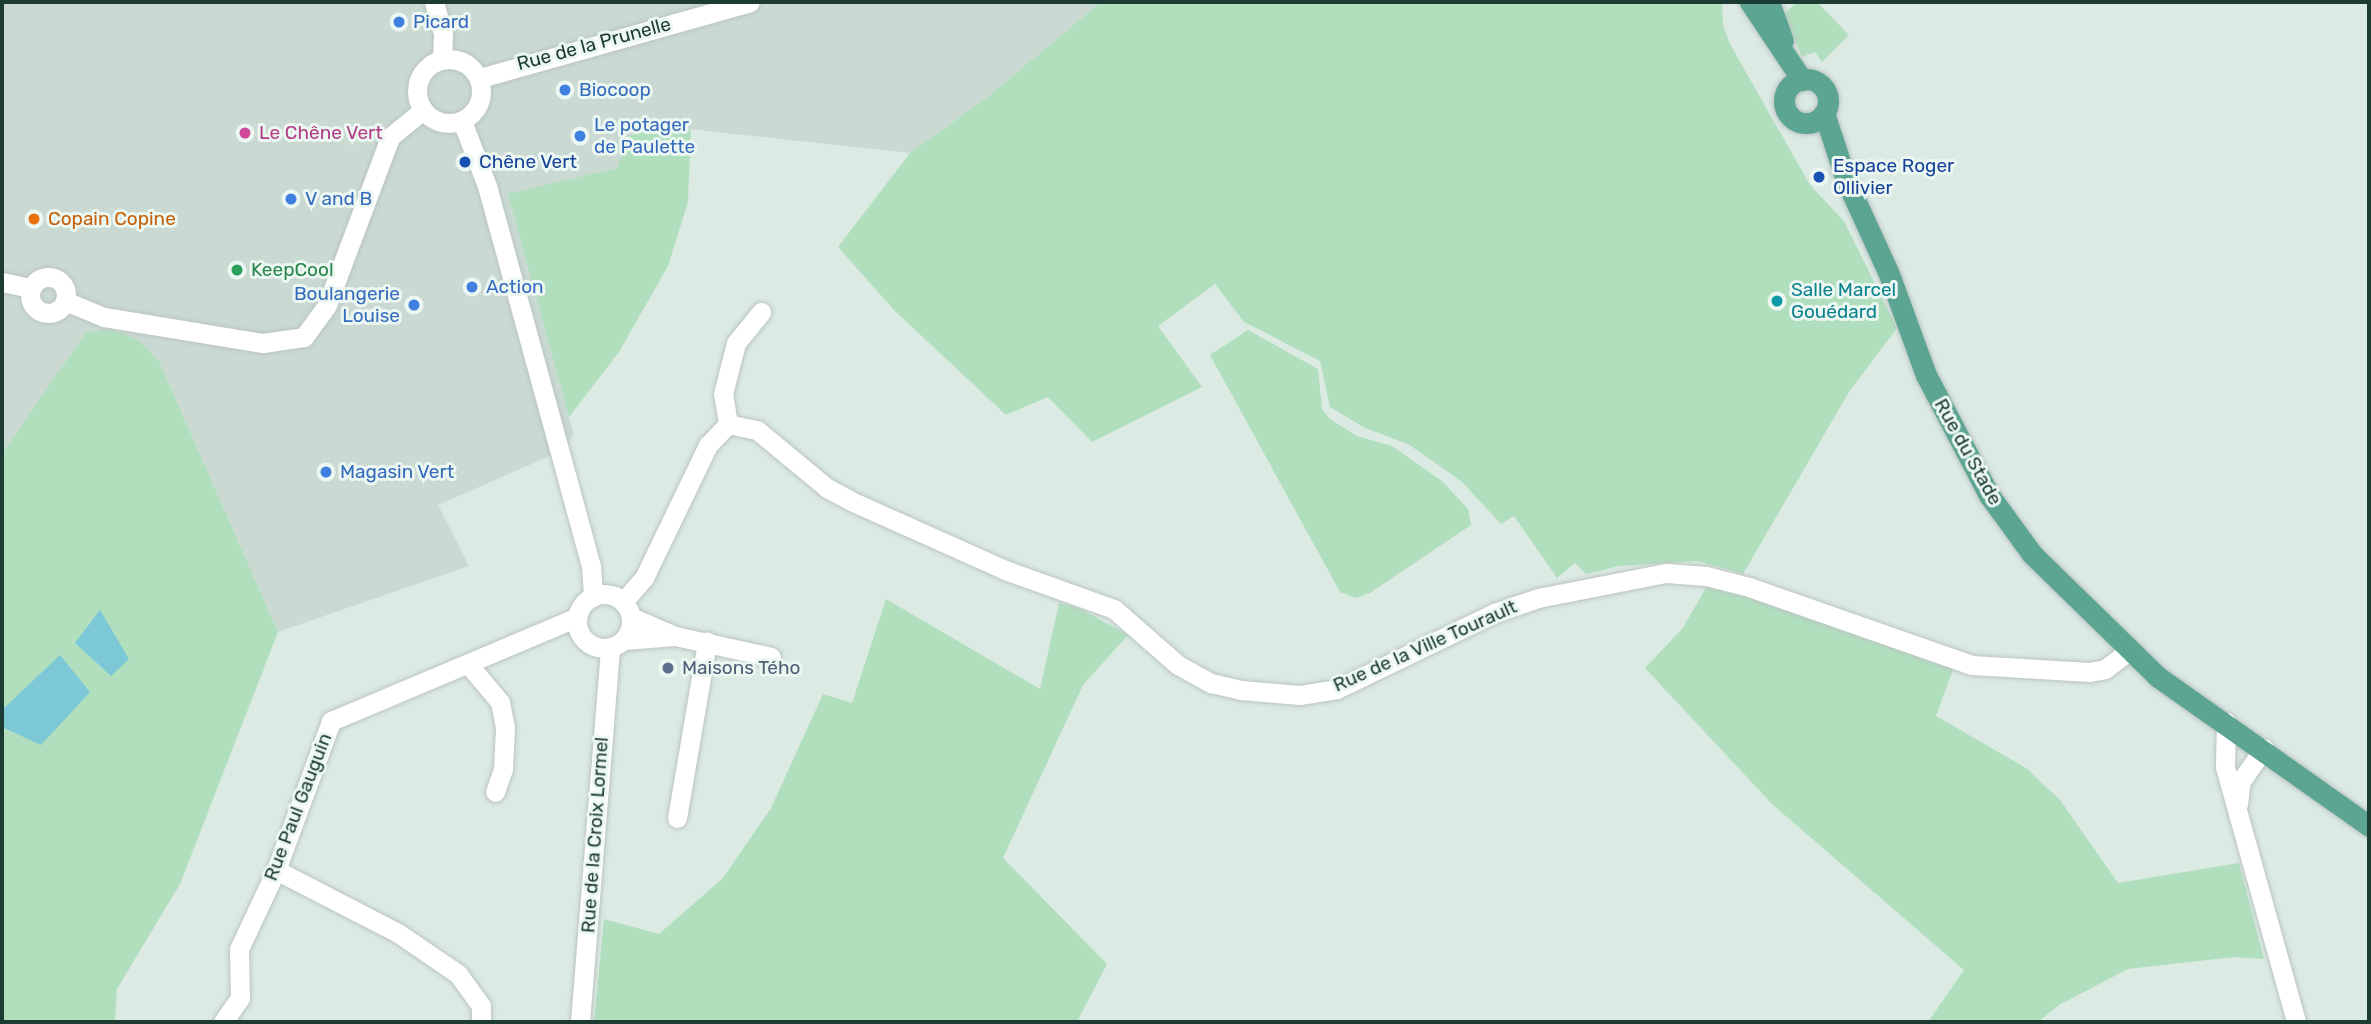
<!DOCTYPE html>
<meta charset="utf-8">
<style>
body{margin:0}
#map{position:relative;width:2371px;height:1024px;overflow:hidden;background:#dceae4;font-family:Rubik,sans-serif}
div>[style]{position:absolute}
.built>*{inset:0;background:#cadad3}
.green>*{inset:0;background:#b1dfbe}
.water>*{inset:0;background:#7cc8d7}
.roads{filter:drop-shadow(0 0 2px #bbc4c2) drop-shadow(0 0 2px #bbc4c2)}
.minor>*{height:19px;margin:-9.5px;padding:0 9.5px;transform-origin:9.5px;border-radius:9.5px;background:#fff}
.minor>.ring{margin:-9.5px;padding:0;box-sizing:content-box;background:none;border:19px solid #fff;border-radius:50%}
.major>*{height:21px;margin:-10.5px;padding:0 10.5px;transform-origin:10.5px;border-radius:10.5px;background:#5ba592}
.major>.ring{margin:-10.5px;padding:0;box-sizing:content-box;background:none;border:21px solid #5ba592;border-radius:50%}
.dots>*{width:19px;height:19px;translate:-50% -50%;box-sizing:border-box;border:4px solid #ecf7f2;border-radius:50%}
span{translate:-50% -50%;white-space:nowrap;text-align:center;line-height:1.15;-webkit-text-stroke:6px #ecf7f2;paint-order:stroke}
.shop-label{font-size:19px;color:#366cbe}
.left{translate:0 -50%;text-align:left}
.right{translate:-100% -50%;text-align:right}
.street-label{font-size:19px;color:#1c3b33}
.hotel-label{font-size:19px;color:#b23c85}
.transit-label{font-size:19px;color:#164399}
.food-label{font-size:19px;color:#c56008}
.leisure-label{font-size:19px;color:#27864d}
.culture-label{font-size:19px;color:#0d838f}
.service-label{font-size:19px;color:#4e5e75}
.frame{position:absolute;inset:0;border:4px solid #1c3b33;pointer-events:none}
</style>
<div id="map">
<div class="built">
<div style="clip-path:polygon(2px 2px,1101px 2px,989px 96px,910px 153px,652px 125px,628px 137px,618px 168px,509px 194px,574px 435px,559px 452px,438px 505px,469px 566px,278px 632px,159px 361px,86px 333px,2px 454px)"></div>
</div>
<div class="green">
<div style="clip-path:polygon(1101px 2px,1722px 2px,1723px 25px,1730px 44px,1810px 185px,1844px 221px,1897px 328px,1849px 392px,1743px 574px,1697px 561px,1619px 566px,1586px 574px,1575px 563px,1557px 578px,1514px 516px,1501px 524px,1461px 481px,1408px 444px,1365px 428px,1330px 407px,1320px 361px,1244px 322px,1215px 284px,1158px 326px,1202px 387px,1092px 442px,1048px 397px,1006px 415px,894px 310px,838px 247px,910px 153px,989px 96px)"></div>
<div style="clip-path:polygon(1797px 2px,1817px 2px,1849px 35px,1822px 62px,1815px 52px,1802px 57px,1784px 14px)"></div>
<div style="clip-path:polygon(652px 125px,691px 130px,688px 202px,668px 266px,619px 352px,569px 417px,508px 194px,617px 168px,628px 137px)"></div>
<div style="clip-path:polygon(112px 329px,141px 342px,159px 361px,278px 632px,180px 884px,117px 989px,115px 1022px,2px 1022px,2px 454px,86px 332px)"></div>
<div style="clip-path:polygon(1248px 330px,1318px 369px,1322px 409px,1330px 419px,1357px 436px,1392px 446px,1442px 481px,1468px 509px,1471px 525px,1370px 593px,1356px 598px,1340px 592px,1210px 355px)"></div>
<div style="clip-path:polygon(1707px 586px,1736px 590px,1954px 667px,1936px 716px,2026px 768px,2060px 800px,2118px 883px,2239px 863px,2264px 959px,2234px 957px,2128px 969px,2059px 1005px,2038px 1022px,1928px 1022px,1964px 970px,1772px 804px,1645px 668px,1682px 629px)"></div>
<div style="clip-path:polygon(886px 599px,1040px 689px,1059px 603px,1079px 608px,1128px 635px,1083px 685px,1003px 858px,1107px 964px,1077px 1022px,594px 1022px,604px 919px,659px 934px,723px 878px,771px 808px,823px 694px,852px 703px)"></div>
</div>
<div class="water">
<div style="clip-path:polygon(100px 610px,129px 659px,111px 676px,75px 643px)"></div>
<div style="clip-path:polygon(60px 655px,90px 692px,41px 745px,2px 727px,2px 710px)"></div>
</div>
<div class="roads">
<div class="minor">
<div style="left:434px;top:2px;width:33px;rotate:74deg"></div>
<div style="left:443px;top:34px;width:25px;rotate:92deg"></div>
<div class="ring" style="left:417px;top:59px;width:45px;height:45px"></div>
<div style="left:480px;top:78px;width:280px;rotate:-15.7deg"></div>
<div style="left:462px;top:121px;width:70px;rotate:69deg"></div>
<div style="left:487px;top:186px;width:394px;rotate:74.7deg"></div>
<div style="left:591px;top:566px;width:31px;rotate:86deg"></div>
<div class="ring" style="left:30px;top:277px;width:17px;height:17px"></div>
<div style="left:2px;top:282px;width:30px;rotate:12deg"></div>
<div style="left:65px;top:301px;width:42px;rotate:22.3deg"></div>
<div style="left:104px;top:317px;width:161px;rotate:9.3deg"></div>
<div style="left:263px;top:343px;width:41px;rotate:-8.3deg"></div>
<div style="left:304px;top:337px;width:39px;rotate:-54deg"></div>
<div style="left:327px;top:305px;width:179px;rotate:-69.4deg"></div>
<div style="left:390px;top:137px;width:43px;rotate:-39.3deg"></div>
<div style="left:728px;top:424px;width:30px;rotate:-99deg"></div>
<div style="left:723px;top:394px;width:53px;rotate:-75.7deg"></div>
<div style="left:736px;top:343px;width:40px;rotate:-51deg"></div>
<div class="ring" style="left:577px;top:594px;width:35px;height:35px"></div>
<div style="left:623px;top:602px;width:32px;rotate:-49deg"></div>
<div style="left:644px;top:578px;width:148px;rotate:-64.3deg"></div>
<div style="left:708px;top:445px;width:29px;rotate:-46deg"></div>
<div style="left:728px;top:424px;width:30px;rotate:12deg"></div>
<div style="left:757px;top:430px;width:91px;rotate:39.6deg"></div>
<div style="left:827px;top:488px;width:27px;rotate:28deg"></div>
<div style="left:851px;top:501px;width:169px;rotate:24.1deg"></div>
<div style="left:1005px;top:570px;width:116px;rotate:19.7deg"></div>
<div style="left:1114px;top:609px;width:85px;rotate:41.2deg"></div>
<div style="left:1178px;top:665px;width:38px;rotate:29deg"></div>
<div style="left:1211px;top:683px;width:31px;rotate:13deg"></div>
<div style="left:1241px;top:690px;width:59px;rotate:4.8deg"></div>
<div style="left:1300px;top:695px;width:37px;rotate:-9deg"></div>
<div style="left:1337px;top:689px;width:174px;rotate:-25.8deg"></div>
<div style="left:1494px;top:613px;width:46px;rotate:-18.8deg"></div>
<div style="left:1538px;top:598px;width:130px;rotate:-11.1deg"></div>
<div style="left:1666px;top:573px;width:40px;rotate:4.3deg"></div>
<div style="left:1706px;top:576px;width:44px;rotate:14.3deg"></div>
<div style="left:1749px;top:587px;width:236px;rotate:19.3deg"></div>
<div style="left:1972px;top:665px;width:118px;rotate:3.4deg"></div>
<div style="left:2090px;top:672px;width:15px;rotate:-11deg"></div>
<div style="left:2105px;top:669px;width:30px;rotate:-37deg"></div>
<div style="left:675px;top:636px;width:98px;rotate:12.3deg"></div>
<div style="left:624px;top:640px;width:51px;rotate:-4.5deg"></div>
<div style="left:675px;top:636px;width:48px;rotate:-156.6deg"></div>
<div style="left:468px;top:664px;width:50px;rotate:49.9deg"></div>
<div style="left:500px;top:702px;width:26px;rotate:79deg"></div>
<div style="left:505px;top:728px;width:41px;rotate:92.8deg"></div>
<div style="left:503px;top:769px;width:24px;rotate:109deg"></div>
<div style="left:2226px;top:722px;width:45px;rotate:91.3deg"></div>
<div style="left:2225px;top:767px;width:265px;rotate:74.4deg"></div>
<div style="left:2238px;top:804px;width:23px;rotate:-83deg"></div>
<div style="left:2241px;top:781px;width:40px;rotate:-55.1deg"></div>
<div style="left:677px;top:818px;width:179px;rotate:-80.3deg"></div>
<div style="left:276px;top:870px;width:137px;rotate:27.3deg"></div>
<div style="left:398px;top:933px;width:73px;rotate:34.3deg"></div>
<div style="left:458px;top:974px;width:39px;rotate:54deg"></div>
<div style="left:481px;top:1006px;width:16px;rotate:90deg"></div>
<div style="left:223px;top:1022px;width:29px;rotate:-55deg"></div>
<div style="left:240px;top:998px;width:49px;rotate:-91.2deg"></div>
<div style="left:239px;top:949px;width:87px;rotate:-64.9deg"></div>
<div style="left:276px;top:870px;width:159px;rotate:-69.7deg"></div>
<div style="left:331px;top:721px;width:267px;rotate:-22.9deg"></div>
<div style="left:580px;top:1022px;width:375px;rotate:-85.4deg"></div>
</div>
<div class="major">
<div style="left:1750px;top:2px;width:94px;rotate:56.3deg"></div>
<div style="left:1769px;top:2px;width:41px;rotate:70.3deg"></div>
<div class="ring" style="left:1784px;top:79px;width:23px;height:23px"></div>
<div style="left:1824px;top:113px;width:71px;rotate:71.8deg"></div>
<div style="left:1846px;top:180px;width:103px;rotate:65.4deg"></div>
<div style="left:1889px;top:274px;width:108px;rotate:69.9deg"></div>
<div style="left:1926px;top:375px;width:136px;rotate:62.3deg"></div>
<div style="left:1989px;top:495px;width:73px;rotate:53.9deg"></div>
<div style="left:2032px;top:554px;width:176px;rotate:44.3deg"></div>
<div style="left:2158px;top:677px;width:258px;rotate:35.2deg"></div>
</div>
</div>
<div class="dots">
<div style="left:399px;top:22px;background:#3f7fe0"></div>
<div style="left:565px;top:90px;background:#3f7fe0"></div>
<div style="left:245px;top:133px;background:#d1479c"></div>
<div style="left:580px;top:136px;background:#3f7fe0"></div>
<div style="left:465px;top:162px;background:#1a4fb4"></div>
<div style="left:1819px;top:177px;background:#1a4fb4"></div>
<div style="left:291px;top:199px;background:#3f7fe0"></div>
<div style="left:34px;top:219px;background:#e8710a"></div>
<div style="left:237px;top:270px;background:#2e9e5b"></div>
<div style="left:472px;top:287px;background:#3f7fe0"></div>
<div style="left:1777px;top:301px;background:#0f9aa8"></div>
<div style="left:414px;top:305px;background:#3f7fe0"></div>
<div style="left:326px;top:472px;background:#3f7fe0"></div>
<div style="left:668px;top:668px;background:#5c6f8a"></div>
</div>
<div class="shop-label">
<span class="left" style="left:413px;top:22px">Picard</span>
<span class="left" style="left:579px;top:90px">Biocoop</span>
<span class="left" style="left:594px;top:136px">Le potager<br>de Paulette</span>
<span class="left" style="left:305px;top:199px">V and B</span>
<span class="left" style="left:486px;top:287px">Action</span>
<span class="right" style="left:400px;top:305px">Boulangerie<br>Louise</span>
<span class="left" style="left:340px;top:472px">Magasin Vert</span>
</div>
<div class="street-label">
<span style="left:594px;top:44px;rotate:-15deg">Rue de la Prunelle</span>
<span style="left:1968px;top:452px;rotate:61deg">Rue du Stade</span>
<span style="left:1425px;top:646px;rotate:-24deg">Rue de la Ville Tourault</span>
<span style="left:298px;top:807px;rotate:-69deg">Rue Paul Gauguin</span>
<span style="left:595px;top:835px;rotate:-86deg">Rue de la Croix Lormel</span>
</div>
<div class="hotel-label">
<span class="left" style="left:259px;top:133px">Le Chêne Vert</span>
</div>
<div class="transit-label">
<span class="left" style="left:479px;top:162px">Chêne Vert</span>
<span class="left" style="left:1833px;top:177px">Espace Roger<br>Ollivier</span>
</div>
<div class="food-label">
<span class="left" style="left:48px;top:219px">Copain Copine</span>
</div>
<div class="leisure-label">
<span class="left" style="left:251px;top:270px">KeepCool</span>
</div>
<div class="culture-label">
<span class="left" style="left:1791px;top:301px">Salle Marcel<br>Gouédard</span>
</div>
<div class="service-label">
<span class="left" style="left:682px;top:668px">Maisons Tého</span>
</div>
<div class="frame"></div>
</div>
